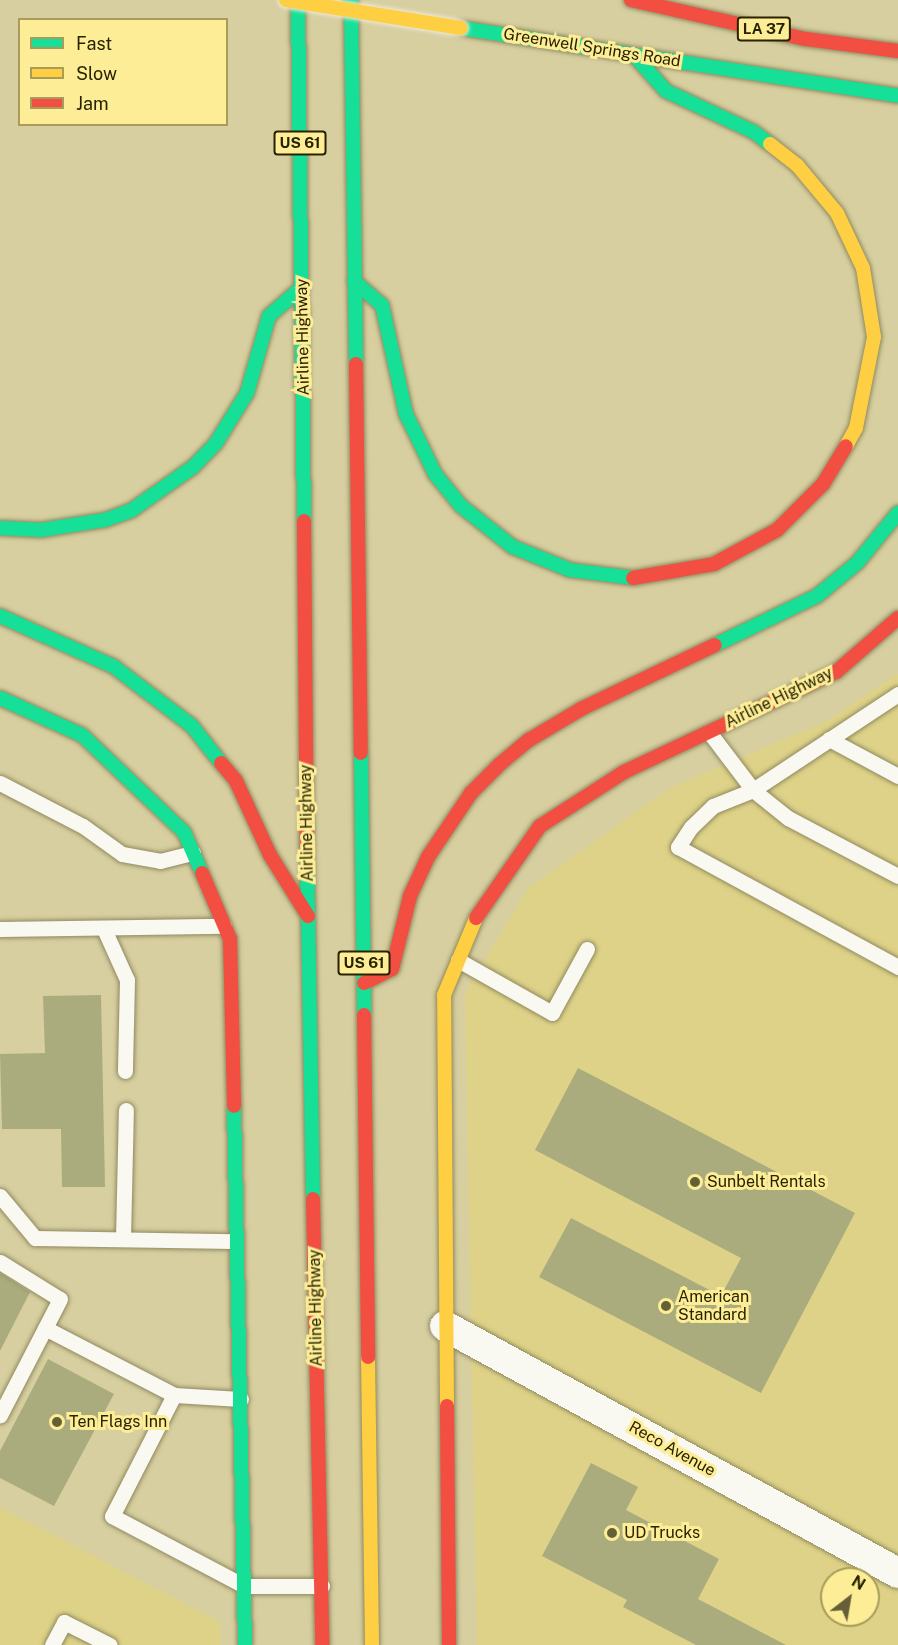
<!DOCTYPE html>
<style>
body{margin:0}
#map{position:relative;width:898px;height:1645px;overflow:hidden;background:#d7cfa0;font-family:"Public Sans",sans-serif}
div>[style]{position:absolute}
.built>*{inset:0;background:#ded288}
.building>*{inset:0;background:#aaac7e}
.roads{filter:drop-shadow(0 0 2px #908a60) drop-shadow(0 0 2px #908a60)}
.lane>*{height:15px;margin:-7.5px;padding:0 7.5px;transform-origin:7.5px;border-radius:7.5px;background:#f9f8f1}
.street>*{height:30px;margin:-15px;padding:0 15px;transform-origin:15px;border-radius:15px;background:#f9f8f1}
.fast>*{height:14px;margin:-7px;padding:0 7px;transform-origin:7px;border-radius:7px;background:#16e098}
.slow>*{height:14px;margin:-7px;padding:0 7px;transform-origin:7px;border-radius:7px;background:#ffcf43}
.jam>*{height:14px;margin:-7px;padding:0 7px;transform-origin:7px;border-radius:7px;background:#f24e42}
.bridges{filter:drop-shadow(0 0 2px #ede9d4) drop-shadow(0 0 2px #ede9d4)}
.slow-bridge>*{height:14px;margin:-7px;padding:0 7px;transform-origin:7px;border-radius:7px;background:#ffcf43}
.dots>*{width:16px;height:16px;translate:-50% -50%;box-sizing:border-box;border:3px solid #fced96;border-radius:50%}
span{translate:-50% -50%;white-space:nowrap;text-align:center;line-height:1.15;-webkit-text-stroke:6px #fced96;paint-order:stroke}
.shield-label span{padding:2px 4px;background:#fced96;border:2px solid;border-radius:4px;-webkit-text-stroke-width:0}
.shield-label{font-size:15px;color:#282200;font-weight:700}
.street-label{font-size:16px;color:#282200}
.poi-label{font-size:16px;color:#282200}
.left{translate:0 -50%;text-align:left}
.legend{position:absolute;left:18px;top:18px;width:210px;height:108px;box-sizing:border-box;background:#fced96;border:2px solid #a79c5a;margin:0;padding:8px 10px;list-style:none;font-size:18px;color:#282200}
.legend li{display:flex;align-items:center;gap:12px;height:30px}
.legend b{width:30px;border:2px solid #a79c5a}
.north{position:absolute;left:820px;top:1567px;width:60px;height:60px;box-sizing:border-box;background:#fced96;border:2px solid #a79c5a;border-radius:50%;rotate:31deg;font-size:16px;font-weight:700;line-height:24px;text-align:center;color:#282200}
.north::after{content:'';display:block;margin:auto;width:21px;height:27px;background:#655f38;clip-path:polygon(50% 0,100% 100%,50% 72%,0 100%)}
</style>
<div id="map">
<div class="built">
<div style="clip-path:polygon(evenodd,898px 673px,898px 1645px,477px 1645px,465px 993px,528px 888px,672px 787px,829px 720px,898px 673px,832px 1579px,868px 1579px,868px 1615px,832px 1615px,832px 1579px)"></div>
<div style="clip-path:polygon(0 1507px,220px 1622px,220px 1645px,0 1645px)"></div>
</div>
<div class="building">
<div style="clip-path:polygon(101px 995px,105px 1187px,62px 1187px,61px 1129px,2px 1129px,0 1054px,45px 1053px,43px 996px)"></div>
<div style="clip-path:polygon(578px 1068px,855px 1213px,761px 1393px,539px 1277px,571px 1218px,721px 1296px,741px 1258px,535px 1150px)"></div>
<div style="clip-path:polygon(0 1273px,30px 1292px,0 1351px)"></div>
<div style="clip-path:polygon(48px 1359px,114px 1394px,54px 1506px,0 1478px,0 1451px)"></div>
<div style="clip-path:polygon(591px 1463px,638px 1487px,626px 1510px,719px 1559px,698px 1599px,786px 1645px,696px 1645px,623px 1607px,627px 1600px,542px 1556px)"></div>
</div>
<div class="roads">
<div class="lane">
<div style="left:898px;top:694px;width:174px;rotate:146.5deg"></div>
<div style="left:753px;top:790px;width:43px;rotate:158.2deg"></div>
<div style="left:713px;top:806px;width:30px;rotate:136deg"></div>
<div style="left:691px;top:827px;width:24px;rotate:123deg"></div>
<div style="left:678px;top:847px;width:251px;rotate:28.6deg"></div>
<div style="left:709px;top:732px;width:73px;rotate:52.8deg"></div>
<div style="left:753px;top:790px;width:45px;rotate:38.7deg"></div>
<div style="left:788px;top:818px;width:124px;rotate:27.8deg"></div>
<div style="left:829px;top:739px;width:78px;rotate:28.2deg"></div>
<div style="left:0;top:783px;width:93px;rotate:27.4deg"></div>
<div style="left:83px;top:826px;width:48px;rotate:35.7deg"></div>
<div style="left:122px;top:854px;width:39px;rotate:10deg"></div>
<div style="left:160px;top:861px;width:34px;rotate:-14deg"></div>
<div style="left:0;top:929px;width:224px;rotate:-0.8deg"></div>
<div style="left:104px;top:929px;width:56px;rotate:65.7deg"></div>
<div style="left:127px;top:980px;width:91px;rotate:91.3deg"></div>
<div style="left:458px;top:960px;width:108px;rotate:29.4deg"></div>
<div style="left:552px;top:1013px;width:73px;rotate:-61.3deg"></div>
<div style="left:0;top:1196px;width:55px;rotate:50.2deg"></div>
<div style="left:35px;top:1238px;width:199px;rotate:0.9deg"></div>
<div style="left:123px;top:1238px;width:128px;rotate:-88.7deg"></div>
<div style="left:0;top:1262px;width:70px;rotate:31.7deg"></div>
<div style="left:60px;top:1299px;width:131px;rotate:117.3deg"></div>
<div style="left:45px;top:1328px;width:145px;rotate:27.4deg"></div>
<div style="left:174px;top:1395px;width:136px;rotate:117.1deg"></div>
<div style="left:112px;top:1516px;width:149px;rotate:27.9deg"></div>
<div style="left:244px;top:1586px;width:78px"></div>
<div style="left:174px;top:1395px;width:67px;rotate:3.4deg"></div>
<div style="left:52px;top:1645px;width:26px;rotate:-62deg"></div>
<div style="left:64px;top:1622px;width:51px;rotate:26.6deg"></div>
</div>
<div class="street">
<div style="left:445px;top:1326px;width:516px;rotate:28.6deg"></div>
</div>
<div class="fast">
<div style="left:298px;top:0;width:521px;rotate:89.34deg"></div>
<div style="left:351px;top:0;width:364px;rotate:89.2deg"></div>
<div style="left:461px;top:28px;width:442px;rotate:8.8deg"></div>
<div style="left:634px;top:55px;width:48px;rotate:48.4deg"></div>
<div style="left:666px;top:91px;width:97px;rotate:25deg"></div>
<div style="left:754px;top:132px;width:20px;rotate:37deg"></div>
<div style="left:354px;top:281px;width:37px;rotate:41deg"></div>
<div style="left:382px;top:305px;width:112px;rotate:77.6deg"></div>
<div style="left:406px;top:414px;width:67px;rotate:64.2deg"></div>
<div style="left:435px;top:474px;width:41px;rotate:50.9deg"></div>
<div style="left:461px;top:506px;width:66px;rotate:38.3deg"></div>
<div style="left:513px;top:547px;width:61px;rotate:22deg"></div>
<div style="left:570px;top:570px;width:64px;rotate:7.2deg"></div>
<div style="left:0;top:528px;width:41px;rotate:2.8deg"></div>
<div style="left:41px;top:530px;width:65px;rotate:-8.9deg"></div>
<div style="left:105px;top:520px;width:29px;rotate:-20deg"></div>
<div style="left:132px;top:510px;width:75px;rotate:-35.2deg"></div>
<div style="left:193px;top:467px;width:33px;rotate:-46deg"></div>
<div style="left:216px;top:443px;width:59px;rotate:-58.2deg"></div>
<div style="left:247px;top:393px;width:80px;rotate:-74.1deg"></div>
<div style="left:269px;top:316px;width:44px;rotate:-41.3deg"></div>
<div style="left:0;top:616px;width:124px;rotate:23.9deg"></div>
<div style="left:113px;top:666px;width:99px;rotate:37.2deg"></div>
<div style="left:192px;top:726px;width:47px;rotate:51.9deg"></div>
<div style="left:715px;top:645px;width:113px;rotate:-25.7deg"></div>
<div style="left:817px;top:596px;width:52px;rotate:-39.5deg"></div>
<div style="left:857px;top:563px;width:65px;rotate:-50.6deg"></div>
<div style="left:0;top:698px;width:90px;rotate:24.3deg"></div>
<div style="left:82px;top:735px;width:141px;rotate:43.6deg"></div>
<div style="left:184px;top:832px;width:45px;rotate:66.3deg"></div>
<div style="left:361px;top:753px;width:262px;rotate:89.3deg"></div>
<div style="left:307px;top:854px;width:345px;rotate:89deg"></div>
<div style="left:234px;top:1106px;width:539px;rotate:88.83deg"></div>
</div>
<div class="slow">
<div style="left:770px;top:144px;width:34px;rotate:38deg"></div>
<div style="left:797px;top:165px;width:62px;rotate:50.2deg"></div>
<div style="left:837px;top:213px;width:61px;rotate:64.7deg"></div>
<div style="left:863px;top:268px;width:70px;rotate:80.9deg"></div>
<div style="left:874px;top:337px;width:93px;rotate:101.2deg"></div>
<div style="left:856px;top:428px;width:21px;rotate:119deg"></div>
<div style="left:368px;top:1357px;width:288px;rotate:89.2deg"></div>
<div style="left:447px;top:1406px;width:411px;rotate:-90.4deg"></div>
<div style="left:444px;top:995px;width:83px;rotate:-67.4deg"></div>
</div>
<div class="jam">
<div style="left:631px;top:0;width:179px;rotate:12.6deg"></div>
<div style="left:806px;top:39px;width:93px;rotate:7.4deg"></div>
<div style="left:356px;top:364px;width:389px;rotate:89.3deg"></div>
<div style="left:304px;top:521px;width:333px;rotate:89.5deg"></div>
<div style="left:633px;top:578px;width:82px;rotate:-9.8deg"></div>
<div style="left:714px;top:564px;width:72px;rotate:-28.4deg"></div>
<div style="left:777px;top:530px;width:65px;rotate:-45deg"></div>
<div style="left:823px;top:484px;width:44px;rotate:-58.8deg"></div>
<div style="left:221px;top:763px;width:23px;rotate:50deg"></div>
<div style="left:236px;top:781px;width:81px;rotate:65.3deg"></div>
<div style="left:270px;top:855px;width:72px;rotate:58.1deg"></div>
<div style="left:202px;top:873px;width:72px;rotate:67deg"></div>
<div style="left:230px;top:939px;width:167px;rotate:88.6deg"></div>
<div style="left:476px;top:918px;width:112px;rotate:-55.2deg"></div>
<div style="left:540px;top:826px;width:100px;rotate:-32.7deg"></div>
<div style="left:624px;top:772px;width:234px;rotate:-25.3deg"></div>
<div style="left:836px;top:672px;width:82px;rotate:-41.1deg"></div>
<div style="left:364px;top:983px;width:31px;rotate:-27deg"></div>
<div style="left:392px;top:969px;width:75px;rotate:-76.1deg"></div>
<div style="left:410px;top:896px;width:43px;rotate:-65.2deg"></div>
<div style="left:428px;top:857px;width:77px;rotate:-56.1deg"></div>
<div style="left:471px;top:793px;width:41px;rotate:-45deg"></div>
<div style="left:500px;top:764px;width:38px;rotate:-40deg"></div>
<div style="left:529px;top:740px;width:63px;rotate:-30.7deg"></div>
<div style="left:583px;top:708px;width:146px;rotate:-25.5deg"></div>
<div style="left:364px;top:1015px;width:342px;rotate:89.3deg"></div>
<div style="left:313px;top:1199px;width:446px;rotate:88.8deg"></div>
<div style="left:447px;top:1406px;width:239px;rotate:89.5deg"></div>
</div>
</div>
<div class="bridges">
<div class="slow-bridge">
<div style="left:286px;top:0;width:177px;rotate:9.1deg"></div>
</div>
</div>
<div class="dots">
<div style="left:695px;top:1182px;background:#655f38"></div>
<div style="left:666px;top:1306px;background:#655f38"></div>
<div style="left:57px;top:1422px;background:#655f38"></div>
<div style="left:612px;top:1533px;background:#655f38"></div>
</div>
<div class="shield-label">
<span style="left:764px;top:29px">LA 37</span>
<span style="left:300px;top:143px">US 61</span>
<span style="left:364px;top:963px">US 61</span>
</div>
<div class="street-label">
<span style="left:592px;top:48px;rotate:9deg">Greenwell Springs Road</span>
<span style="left:303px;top:337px;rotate:-91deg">Airline Highway</span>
<span style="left:779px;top:698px;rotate:-26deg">Airline Highway</span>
<span style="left:307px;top:823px;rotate:-91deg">Airline Highway</span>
<span style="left:316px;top:1308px;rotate:-91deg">Airline Highway</span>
<span style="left:672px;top:1449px;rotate:29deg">Reco Avenue</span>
</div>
<div class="poi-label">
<span class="left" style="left:707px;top:1182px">Sunbelt Rentals</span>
<span class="left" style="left:678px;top:1306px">American<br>Standard</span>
<span class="left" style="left:69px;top:1422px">Ten Flags Inn</span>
<span class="left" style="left:624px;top:1533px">UD Trucks</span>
</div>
<ul class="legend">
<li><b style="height:8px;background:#16e098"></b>Fast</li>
<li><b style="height:8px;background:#ffcf43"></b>Slow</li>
<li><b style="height:8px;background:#f24e42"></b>Jam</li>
</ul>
<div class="north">N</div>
</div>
